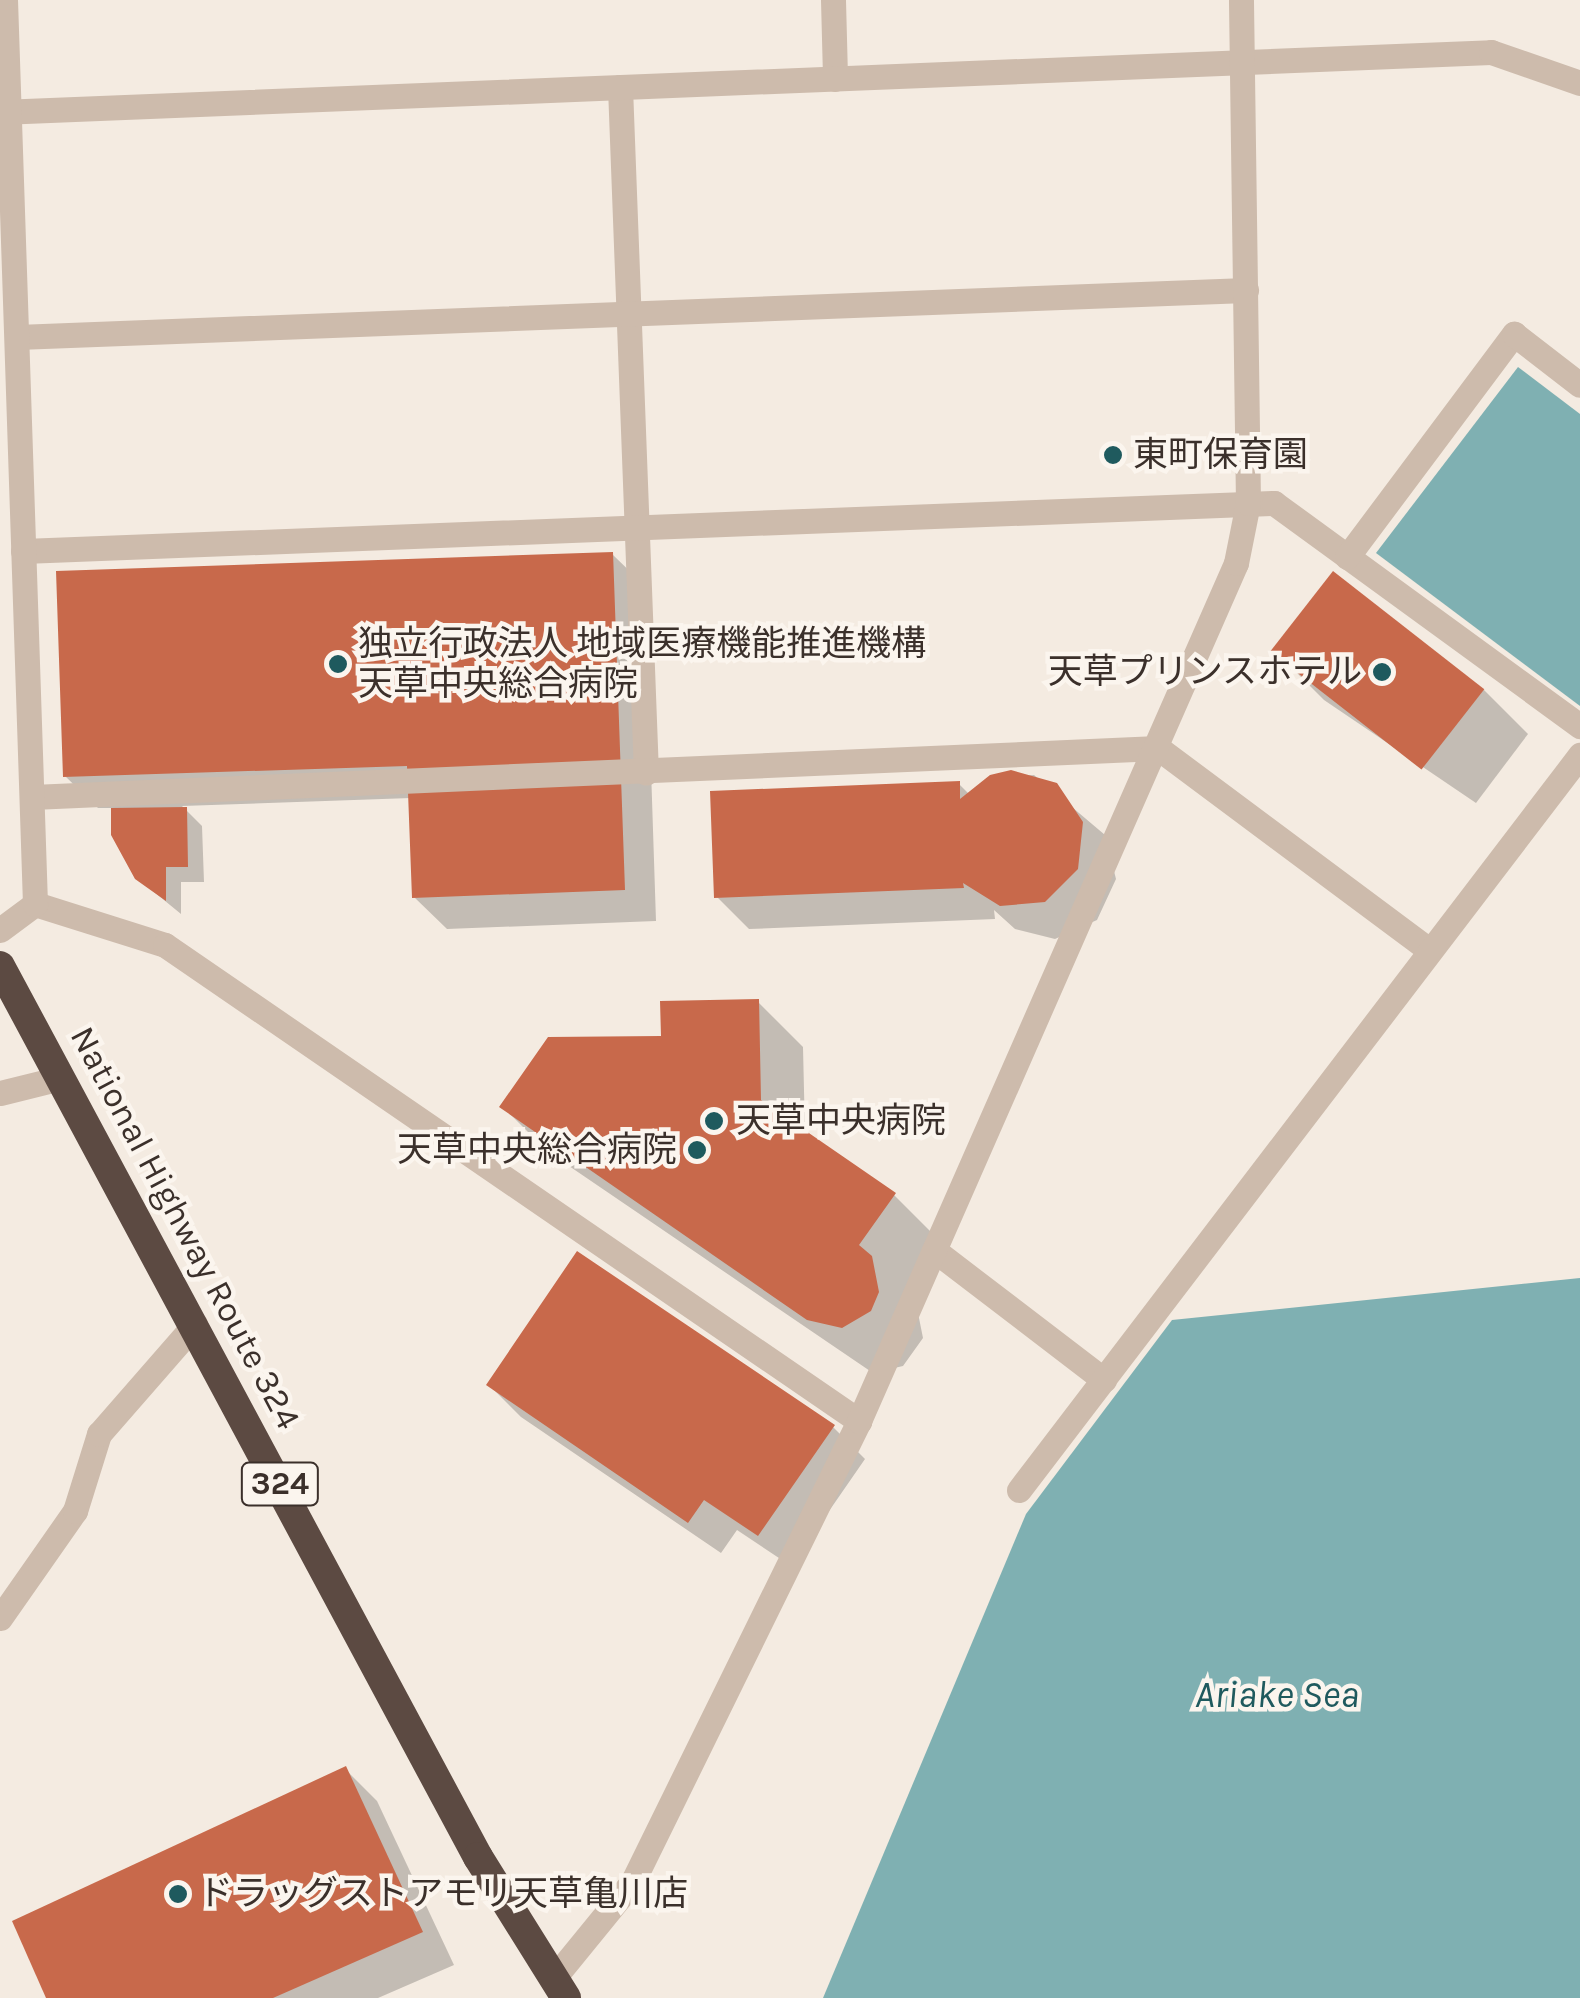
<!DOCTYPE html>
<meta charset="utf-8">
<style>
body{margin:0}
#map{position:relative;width:1580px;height:1998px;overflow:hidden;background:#f4ebe1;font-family:Karla,"Noto Sans JP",sans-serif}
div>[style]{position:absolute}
.water>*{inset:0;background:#7fb0b2}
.shadow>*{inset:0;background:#0003}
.building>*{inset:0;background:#c8694b;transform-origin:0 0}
.minor>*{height:25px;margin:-12.5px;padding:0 12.5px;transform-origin:12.5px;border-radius:12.5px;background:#cdbbac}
.highway>*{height:30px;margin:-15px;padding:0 15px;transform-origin:15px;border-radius:15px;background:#5c4a42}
.dots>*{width:28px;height:28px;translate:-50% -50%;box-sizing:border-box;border:5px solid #fbf5ee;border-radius:50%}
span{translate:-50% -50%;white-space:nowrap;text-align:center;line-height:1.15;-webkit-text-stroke:9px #fbf5ee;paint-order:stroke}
.shield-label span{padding:2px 8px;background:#fbf5ee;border:2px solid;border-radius:8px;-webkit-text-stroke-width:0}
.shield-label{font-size:32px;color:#3b302b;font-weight:700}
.poi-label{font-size:35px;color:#3b302b}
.left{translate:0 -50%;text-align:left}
.right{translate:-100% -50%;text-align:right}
.street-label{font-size:35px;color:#3b302b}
.water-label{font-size:38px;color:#1f5a5e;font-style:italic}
</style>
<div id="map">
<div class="water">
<div style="clip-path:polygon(1518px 367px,1580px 414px,1580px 706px,1376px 553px)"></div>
<div style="clip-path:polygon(1580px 1278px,1580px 1998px,823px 1998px,1026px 1514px,1172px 1320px)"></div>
</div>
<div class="shadow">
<div style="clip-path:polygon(612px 554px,645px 586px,656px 921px,447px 929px,414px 897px,411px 798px,182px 806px,202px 826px,204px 882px,181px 882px,181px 914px,137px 878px,113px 834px,113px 808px,98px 808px,65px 776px)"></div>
<div style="clip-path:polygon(1279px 655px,1484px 690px,1528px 734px,1476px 803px,1324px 700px)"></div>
<div style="clip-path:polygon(1034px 775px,1105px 835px,1116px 879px,1097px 920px,1055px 939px,1015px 929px,994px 910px,995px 919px,749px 929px,717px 897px,959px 784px,970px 795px,991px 778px)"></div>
<div style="clip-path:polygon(758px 1002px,803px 1047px,805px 1133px,894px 1195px,939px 1240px,916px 1303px,923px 1338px,903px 1366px,873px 1373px,547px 1151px,503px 1107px)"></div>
<div style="clip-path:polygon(489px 1385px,833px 1427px,865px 1459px,791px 1566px,737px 1530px,721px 1553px,521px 1417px)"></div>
<div style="clip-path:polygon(345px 1769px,377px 1801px,454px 1965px,378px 1998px,49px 1998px)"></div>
</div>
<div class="building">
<div style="clip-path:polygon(613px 552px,625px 890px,412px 898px,407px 766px,63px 777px,56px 571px)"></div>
<div style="left:1333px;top:571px;width:192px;height:102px;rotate:38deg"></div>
<div style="clip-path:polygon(1011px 770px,1057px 783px,1083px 822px,1078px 869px,1045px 902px,1000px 906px,963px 883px,964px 888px,714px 898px,710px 791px,960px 781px,960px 799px,990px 775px)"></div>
<div style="clip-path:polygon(187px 807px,188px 867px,166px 867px,166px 901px,135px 879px,111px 835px,111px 808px)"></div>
<div style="clip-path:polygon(759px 999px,761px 1100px,896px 1193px,859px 1245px,872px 1256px,879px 1292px,871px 1311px,842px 1328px,807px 1320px,499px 1107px,548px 1037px,661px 1036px,660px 1001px)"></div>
<div style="clip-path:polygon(577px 1251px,835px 1425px,758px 1536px,704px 1500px,688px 1523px,486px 1385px)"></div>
<div style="clip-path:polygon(346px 1766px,423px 1932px,273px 1998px,46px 1998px,12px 1921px)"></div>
</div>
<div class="minor">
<div style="left:833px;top:0;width:79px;rotate:88.5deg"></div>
<div style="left:620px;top:87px;width:686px;rotate:87.83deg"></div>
<div style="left:0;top:112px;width:1492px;rotate:-2.3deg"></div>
<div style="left:1491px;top:52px;width:94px;rotate:19.2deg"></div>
<div style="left:17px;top:337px;width:1230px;rotate:-2.19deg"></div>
<div style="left:23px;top:551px;width:1252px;rotate:-2.2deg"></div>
<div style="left:1274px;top:503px;width:379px;rotate:36.1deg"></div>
<div style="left:1347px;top:557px;width:279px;rotate:-53.2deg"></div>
<div style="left:1514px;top:334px;width:83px;rotate:37.7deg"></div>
<div style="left:32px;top:797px;width:1127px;rotate:-2.49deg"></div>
<div style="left:1158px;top:748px;width:339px;rotate:36.7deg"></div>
<div style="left:35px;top:904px;width:136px;rotate:17.5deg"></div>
<div style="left:165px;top:945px;width:842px;rotate:34.45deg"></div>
<div style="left:0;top:930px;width:44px;rotate:-36.6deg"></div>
<div style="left:35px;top:904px;width:904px;rotate:-91.9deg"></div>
<div style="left:0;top:1093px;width:63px;rotate:-13.8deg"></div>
<div style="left:934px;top:1250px;width:214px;rotate:37.4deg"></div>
<div style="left:1019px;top:1490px;width:925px;rotate:-52.65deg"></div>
<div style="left:0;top:1618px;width:131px;rotate:-55deg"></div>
<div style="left:75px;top:1511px;width:81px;rotate:-72.7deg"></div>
<div style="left:99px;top:1434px;width:146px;rotate:-48.9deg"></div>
<div style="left:553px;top:1979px;width:127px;rotate:-50.8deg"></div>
<div style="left:633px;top:1881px;width:513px;rotate:-63.83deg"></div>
<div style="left:859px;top:1421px;width:937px;rotate:-66.28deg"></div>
<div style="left:1236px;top:563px;width:61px;rotate:-78.7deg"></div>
<div style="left:1248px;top:503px;width:503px;rotate:-90.8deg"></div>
</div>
<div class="highway">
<div style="left:0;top:966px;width:1011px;rotate:61.79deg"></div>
<div style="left:478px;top:1857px;width:166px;rotate:58deg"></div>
</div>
<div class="dots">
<div style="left:1113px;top:455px;background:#1f5a5e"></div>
<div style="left:338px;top:664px;background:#1f5a5e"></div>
<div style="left:1382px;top:672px;background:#1f5a5e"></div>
<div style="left:714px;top:1121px;background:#1f5a5e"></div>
<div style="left:697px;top:1150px;background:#1f5a5e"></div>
<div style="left:178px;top:1894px;background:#1f5a5e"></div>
</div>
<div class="shield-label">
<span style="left:280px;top:1484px">324</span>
</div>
<div class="poi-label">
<span class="left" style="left:1133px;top:455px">東町保育園</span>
<span class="left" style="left:358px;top:664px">独立行政法人 地域医療機能推進機構<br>天草中央総合病院</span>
<span class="right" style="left:1362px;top:672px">天草プリンスホテル</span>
<span class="left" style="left:736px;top:1121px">天草中央病院</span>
<span class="right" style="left:677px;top:1150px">天草中央総合病院</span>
<span class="left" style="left:198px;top:1894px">ドラッグストアモリ天草亀川店</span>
</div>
<div class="street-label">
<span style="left:185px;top:1228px;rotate:62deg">National Highway Route 324</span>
</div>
<div class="water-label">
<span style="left:1277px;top:1695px">Ariake Sea</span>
</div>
</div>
